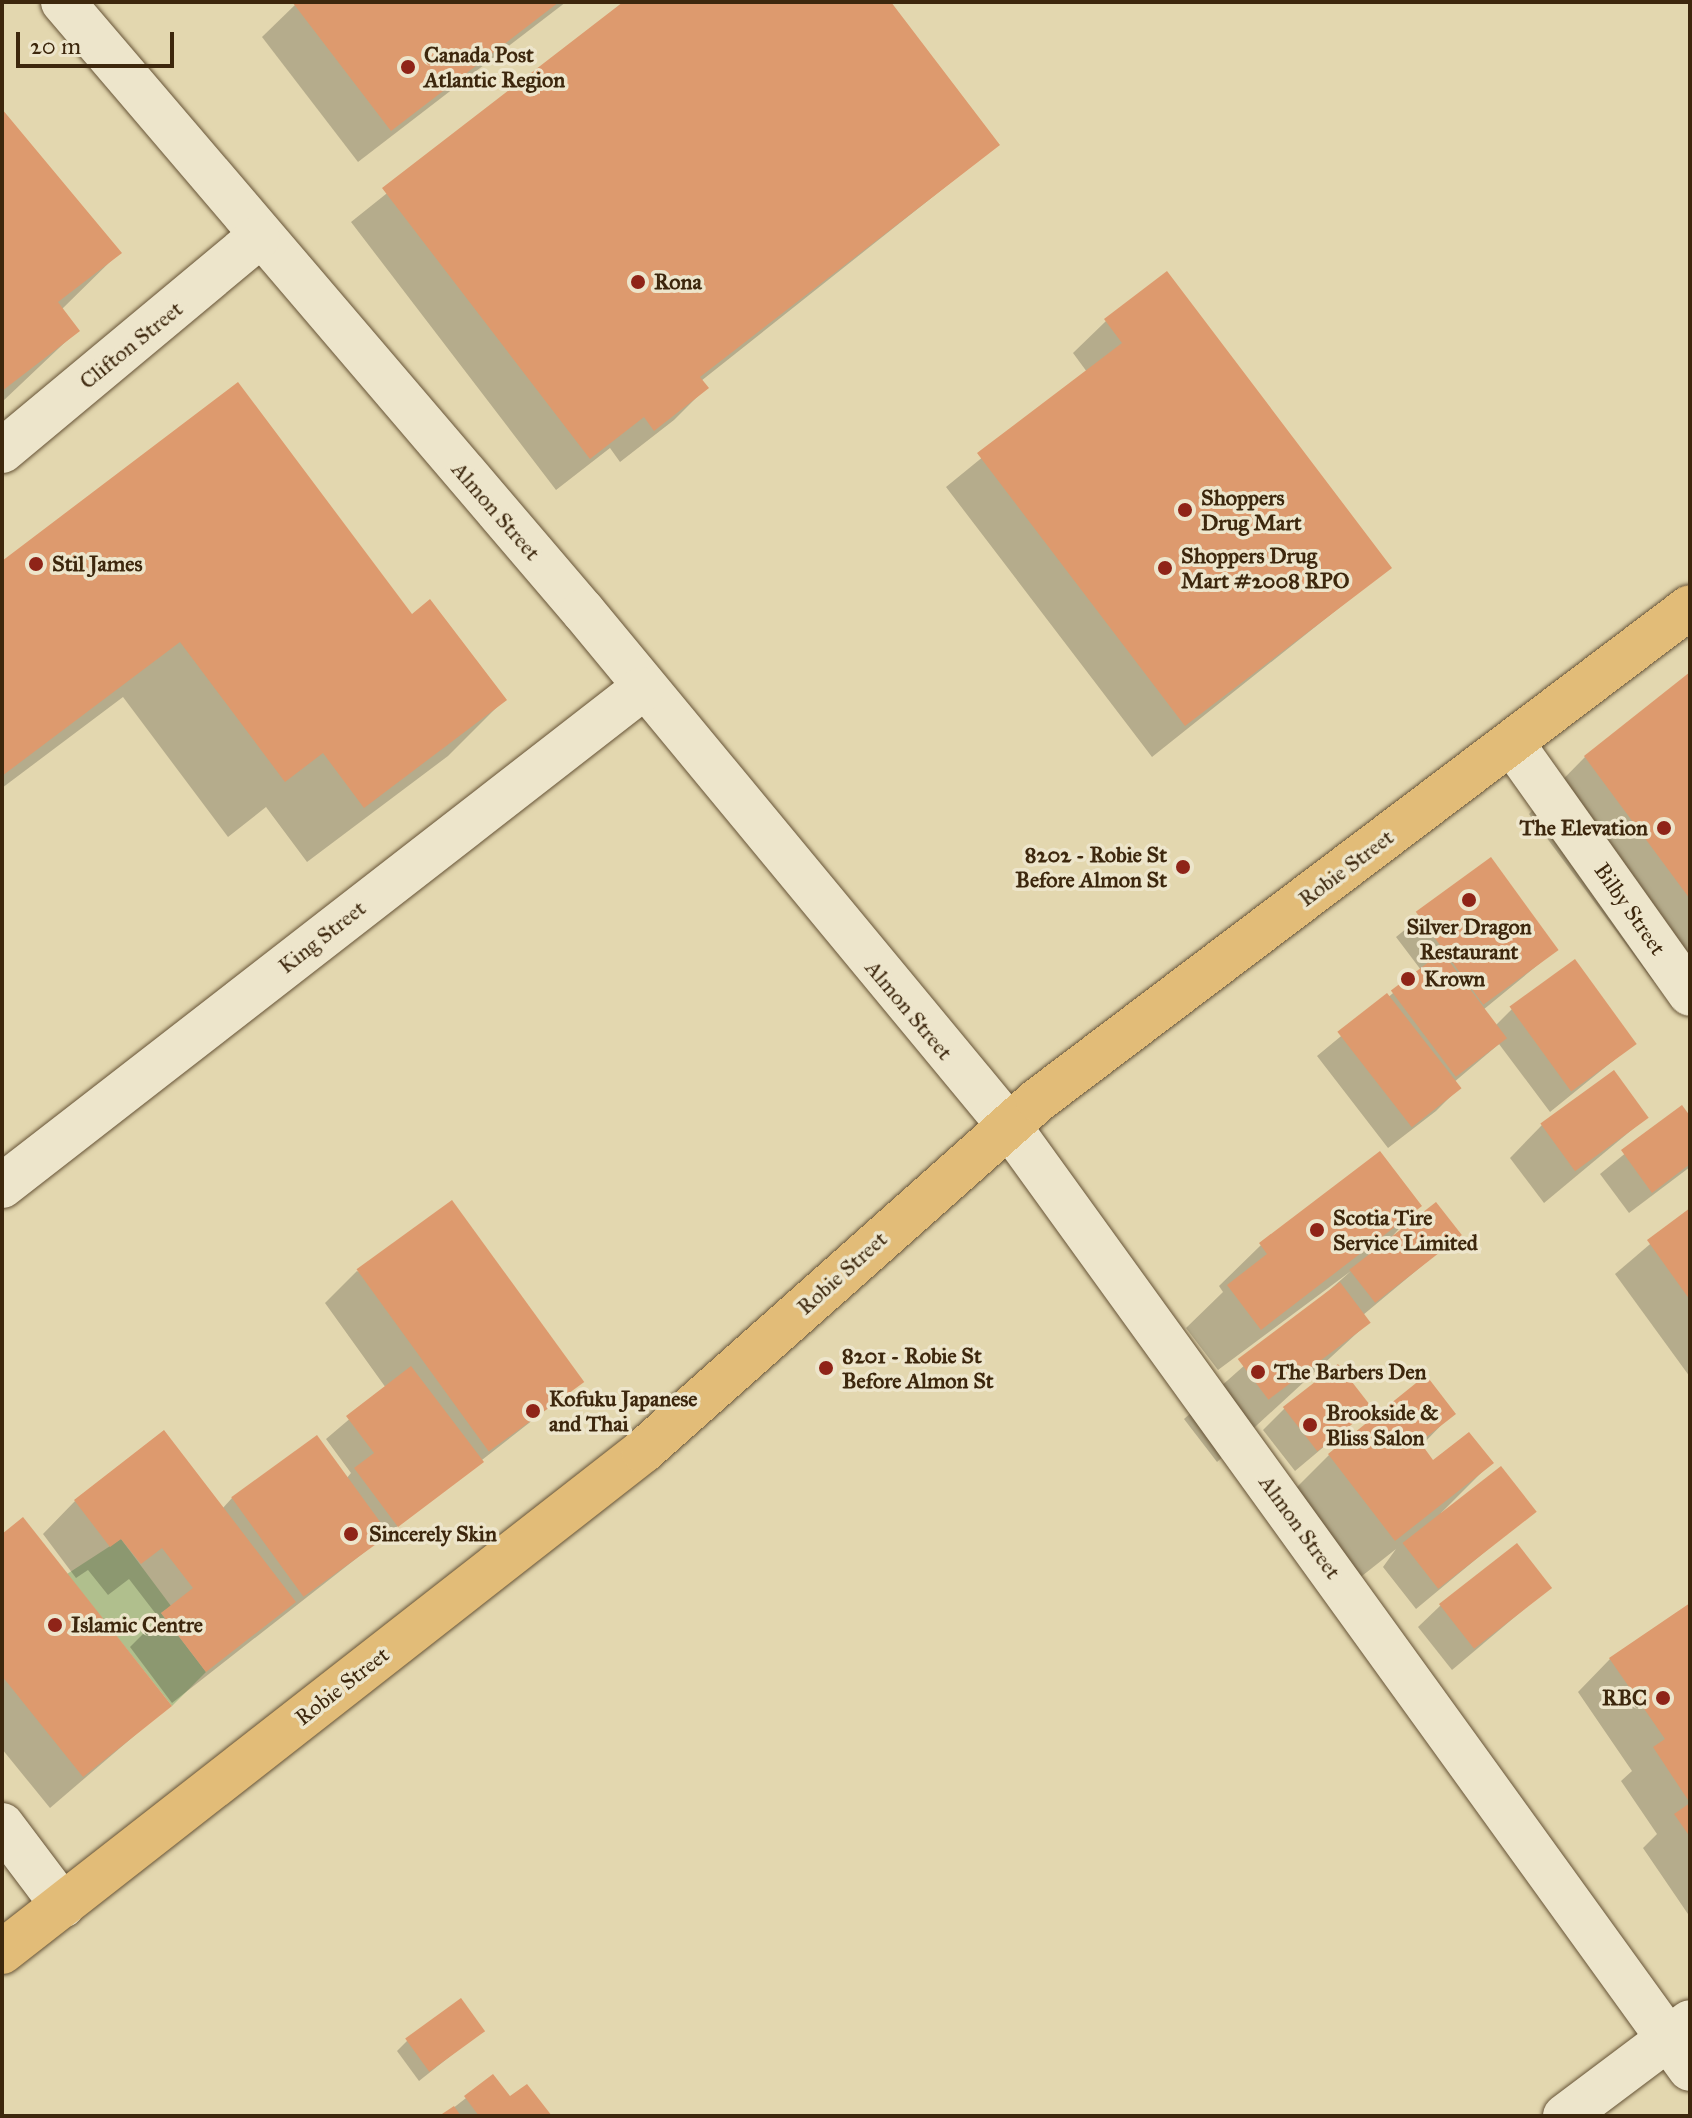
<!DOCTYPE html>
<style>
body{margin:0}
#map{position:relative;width:1692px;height:2118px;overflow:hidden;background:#e3d7af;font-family:"IM FELL Great Primer",serif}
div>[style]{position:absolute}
.green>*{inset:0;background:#b0bf8d}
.shadow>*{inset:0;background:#0003}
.building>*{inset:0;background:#dd9a6e;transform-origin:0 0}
.roads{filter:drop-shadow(0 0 2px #665336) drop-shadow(0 0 2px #665336)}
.minor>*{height:44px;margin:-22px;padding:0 22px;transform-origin:22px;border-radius:22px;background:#ede5cb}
.major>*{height:44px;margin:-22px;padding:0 22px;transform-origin:22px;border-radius:22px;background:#e2bc78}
.dots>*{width:22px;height:22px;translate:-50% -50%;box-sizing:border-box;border:4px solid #ede5cb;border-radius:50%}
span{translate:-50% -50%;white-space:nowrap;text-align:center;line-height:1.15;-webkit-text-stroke:7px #ede5cb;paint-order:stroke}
.poi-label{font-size:22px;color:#3d270d;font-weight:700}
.left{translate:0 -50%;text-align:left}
.right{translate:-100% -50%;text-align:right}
.street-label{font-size:22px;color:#3d270d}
.frame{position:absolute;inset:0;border:4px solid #3d270d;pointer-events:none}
.scale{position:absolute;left:16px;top:32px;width:158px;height:36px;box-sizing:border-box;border:4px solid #3d270d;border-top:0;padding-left:10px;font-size:24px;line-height:28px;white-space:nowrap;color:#3d270d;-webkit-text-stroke:6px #ede5cb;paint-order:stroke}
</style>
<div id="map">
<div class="green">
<div style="clip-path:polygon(121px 1539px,171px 1606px,161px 1613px,206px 1672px,172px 1706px,67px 1574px)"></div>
</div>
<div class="shadow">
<div style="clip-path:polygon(298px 2px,566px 2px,358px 162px,262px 37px)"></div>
<div style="clip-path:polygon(626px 2px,888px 2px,998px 145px,701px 381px,706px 388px,674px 420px,620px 462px,610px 448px,556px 490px,351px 222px)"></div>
<div style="clip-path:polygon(2px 112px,119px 253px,61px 310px,77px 331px,2px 402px)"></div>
<div style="clip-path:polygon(1106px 321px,1389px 568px,1152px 757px,946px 487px,1087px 372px,1073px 353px)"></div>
<div style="clip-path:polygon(2px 563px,411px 617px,504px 700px,448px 756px,307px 862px,266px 807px,228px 837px,123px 697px,2px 788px)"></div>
<div style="clip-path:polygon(1690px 675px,1690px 954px,1653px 981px,1529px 814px,1585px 757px)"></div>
<div style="clip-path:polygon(1490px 860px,1556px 950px,1483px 1010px,1495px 1026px,1512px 1009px,1635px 1043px,1550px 1112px,1499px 1044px,1453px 1083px,1458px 1089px,1436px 1111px,1388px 1148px,1317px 1056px,1421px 970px,1396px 937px)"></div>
<div style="clip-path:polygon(1682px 1107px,1690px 1119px,1690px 1167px,1629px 1213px,1600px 1174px)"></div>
<div style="clip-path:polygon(1646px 1118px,1544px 1203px,1510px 1158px,1542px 1125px)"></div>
<div style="clip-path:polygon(1419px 1206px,1382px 1248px,1459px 1235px,1363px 1315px,1369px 1322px,1217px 1462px,1184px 1419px,1351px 1271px,1218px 1370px,1186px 1328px,1223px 1292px,1219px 1286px,1261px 1245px)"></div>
<div style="clip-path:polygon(1690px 1210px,1690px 1377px,1615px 1274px)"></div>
<div style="clip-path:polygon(357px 1271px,580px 1383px,172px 1703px,130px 1647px,159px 1618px,129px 1579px,108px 1595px,88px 1570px,76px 1578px,43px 1534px,75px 1501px,222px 1509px,232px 1498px,346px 1479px,351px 1473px,326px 1439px,386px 1388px,325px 1303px)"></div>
<div style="clip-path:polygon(1285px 1408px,1370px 1408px,1295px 1471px,1263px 1430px)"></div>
<div style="clip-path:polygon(1453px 1413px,1421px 1446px,1433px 1462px,1491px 1463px,1441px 1513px,1534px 1511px,1416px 1609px,1383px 1567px,1396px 1549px,1338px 1595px,1273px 1511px,1329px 1455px)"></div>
<div style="clip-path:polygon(2px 1537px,169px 1706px,50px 1808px,2px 1749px)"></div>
<div style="clip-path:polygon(1549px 1588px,1452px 1670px,1418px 1627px,1441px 1605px)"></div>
<div style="clip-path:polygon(1690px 1605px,1690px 1917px,1643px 1848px,1657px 1834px,1621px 1781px,1632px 1771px,1578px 1692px,1610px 1659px)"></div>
<div style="clip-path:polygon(482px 2031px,419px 2081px,397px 2051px,408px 2040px)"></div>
<div style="clip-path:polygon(493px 2077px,510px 2099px,549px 2116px,443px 2116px)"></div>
</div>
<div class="building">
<div style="clip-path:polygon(559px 2px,391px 131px,293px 3px,295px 2px)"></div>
<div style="clip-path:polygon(623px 2px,891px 2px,1000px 145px,700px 377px,709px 388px,654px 431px,644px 417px,590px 459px,382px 188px)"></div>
<div style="clip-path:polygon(2px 109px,122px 253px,58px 302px,80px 331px,2px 391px)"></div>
<div style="clip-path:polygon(1167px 271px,1392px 568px,1185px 726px,977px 453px,1122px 343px,1104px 319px)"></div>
<div style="clip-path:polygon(238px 382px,412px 614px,430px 599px,507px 700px,364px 808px,323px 753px,285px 782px,180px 642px,2px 776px,2px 561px)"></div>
<div style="clip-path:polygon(1690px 672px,1690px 899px,1584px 756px)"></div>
<div style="left:1491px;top:857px;width:115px;height:93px;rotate:54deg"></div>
<div style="left:1442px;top:952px;width:108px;height:64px;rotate:53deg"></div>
<div style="left:1575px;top:959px;width:105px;height:81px;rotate:54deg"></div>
<div style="left:1387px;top:993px;width:121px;height:63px;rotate:52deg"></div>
<div style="left:1614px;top:1070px;width:59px;height:91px;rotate:54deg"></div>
<div style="clip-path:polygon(1682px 1105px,1690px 1116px,1690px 1164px,1652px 1193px,1621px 1150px)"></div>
<div style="clip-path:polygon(1380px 1151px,1422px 1206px,1261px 1330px,1227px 1285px,1267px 1254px,1259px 1243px)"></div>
<div style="left:452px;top:1200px;width:225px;height:118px;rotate:54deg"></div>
<div style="left:1436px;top:1202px;width:42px;height:110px;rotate:52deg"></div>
<div style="clip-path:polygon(1690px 1208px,1690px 1300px,1647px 1240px)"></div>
<div style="left:1340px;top:1282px;width:51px;height:128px;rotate:53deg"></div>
<div style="left:1338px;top:1364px;width:56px;height:70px;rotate:52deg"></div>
<div style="clip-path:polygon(411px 1366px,484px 1462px,398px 1527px,354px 1468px,374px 1453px,346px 1416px)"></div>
<div style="clip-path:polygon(1426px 1375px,1456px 1414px,1420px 1442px,1433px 1460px,1469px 1432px,1494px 1463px,1395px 1541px,1328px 1454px)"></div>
<div style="clip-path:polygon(164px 1430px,296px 1602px,206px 1672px,161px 1613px,193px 1588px,162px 1548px,141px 1564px,121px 1539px,110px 1547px,74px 1500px)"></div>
<div style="left:317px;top:1435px;width:123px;height:106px;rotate:54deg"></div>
<div style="left:1501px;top:1466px;width:58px;height:125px;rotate:52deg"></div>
<div style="clip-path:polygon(23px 1517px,172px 1706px,83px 1777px,2px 1676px,2px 1534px)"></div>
<div style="left:1517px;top:1543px;width:57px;height:99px;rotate:52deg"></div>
<div style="clip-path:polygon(1690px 1603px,1690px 1803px,1653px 1747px,1665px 1739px,1609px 1658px)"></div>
<div style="clip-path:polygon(1690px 1803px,1690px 1837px,1674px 1814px)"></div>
<div style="left:461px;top:1998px;width:41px;height:69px;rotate:54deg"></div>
<div style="clip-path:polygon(493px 2074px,510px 2096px,527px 2084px,552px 2116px,479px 2116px,464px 2096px)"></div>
<div style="clip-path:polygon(454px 2106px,461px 2116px,439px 2116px)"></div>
</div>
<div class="roads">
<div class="minor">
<div style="left:63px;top:2px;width:801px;rotate:49.51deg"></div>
<div style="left:583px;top:611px;width:668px;rotate:50.4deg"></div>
<div style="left:1009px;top:1126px;width:1163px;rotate:54.16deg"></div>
<div style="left:2px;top:451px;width:333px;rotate:-39.8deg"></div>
<div style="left:1514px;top:746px;width:304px;rotate:54.6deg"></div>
<div style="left:2px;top:1186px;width:810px;rotate:-37.83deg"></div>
<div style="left:2px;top:1825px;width:101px;rotate:53deg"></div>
<div style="left:1565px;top:2116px;width:156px;rotate:-36.9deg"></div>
</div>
<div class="major">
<div style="left:2px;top:1952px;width:814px;rotate:-38.01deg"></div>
<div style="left:643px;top:1451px;width:528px;rotate:-41.62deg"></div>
<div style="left:1038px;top:1100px;width:817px;rotate:-37.09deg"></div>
</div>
</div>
<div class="dots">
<div style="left:408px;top:67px;background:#8f2418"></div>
<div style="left:638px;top:282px;background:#8f2418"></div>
<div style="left:1185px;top:510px;background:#8f2418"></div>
<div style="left:36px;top:564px;background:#8f2418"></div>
<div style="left:1165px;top:568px;background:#8f2418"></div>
<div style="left:1664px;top:828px;background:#8f2418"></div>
<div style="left:1183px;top:867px;background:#8f2418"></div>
<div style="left:1469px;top:900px;background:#8f2418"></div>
<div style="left:1408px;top:979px;background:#8f2418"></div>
<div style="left:1317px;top:1230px;background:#8f2418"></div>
<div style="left:826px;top:1368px;background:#8f2418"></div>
<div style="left:1258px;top:1372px;background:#8f2418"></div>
<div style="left:533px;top:1411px;background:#8f2418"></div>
<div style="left:1310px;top:1425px;background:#8f2418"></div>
<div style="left:351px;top:1534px;background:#8f2418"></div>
<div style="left:55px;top:1625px;background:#8f2418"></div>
<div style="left:1663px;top:1698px;background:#8f2418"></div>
</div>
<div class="poi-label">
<span class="left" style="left:424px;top:67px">Canada Post<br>Atlantic Region</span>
<span class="left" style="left:654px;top:282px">Rona</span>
<span class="left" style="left:1201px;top:510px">Shoppers<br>Drug Mart</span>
<span class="left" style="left:1181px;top:568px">Shoppers Drug<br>Mart #2008 RPO</span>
<span class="left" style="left:52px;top:564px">Stil James</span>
<span class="right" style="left:1648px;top:828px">The Elevation</span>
<span class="right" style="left:1167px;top:867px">8202 - Robie St<br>Before Almon St</span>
<span style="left:1469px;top:939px">Silver Dragon<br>Restaurant</span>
<span class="left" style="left:1424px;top:979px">Krown</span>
<span class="left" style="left:1333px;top:1230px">Scotia Tire<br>Service Limited</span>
<span class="left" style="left:842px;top:1368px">8201 - Robie St<br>Before Almon St</span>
<span class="left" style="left:1274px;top:1372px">The Barbers Den</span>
<span class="left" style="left:549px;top:1411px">Kofuku Japanese<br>and Thai</span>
<span class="left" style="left:1326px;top:1425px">Brookside &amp;<br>Bliss Salon</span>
<span class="left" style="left:369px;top:1534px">Sincerely Skin</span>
<span class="left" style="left:71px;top:1625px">Islamic Centre</span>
<span class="right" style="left:1647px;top:1698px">RBC</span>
</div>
<div class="street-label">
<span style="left:131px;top:345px;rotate:-39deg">Clifton Street</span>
<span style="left:496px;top:511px;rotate:49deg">Almon Street</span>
<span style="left:1346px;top:868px;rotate:-37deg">Robie Street</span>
<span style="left:1630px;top:909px;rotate:55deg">Bilby Street</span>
<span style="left:322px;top:937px;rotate:-38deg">King Street</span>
<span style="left:909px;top:1010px;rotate:50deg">Almon Street</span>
<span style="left:842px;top:1273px;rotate:-42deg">Robie Street</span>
<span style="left:1300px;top:1527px;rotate:54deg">Almon Street</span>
<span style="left:342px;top:1686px;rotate:-38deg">Robie Street</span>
</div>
<div class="frame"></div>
<div class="scale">20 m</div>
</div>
